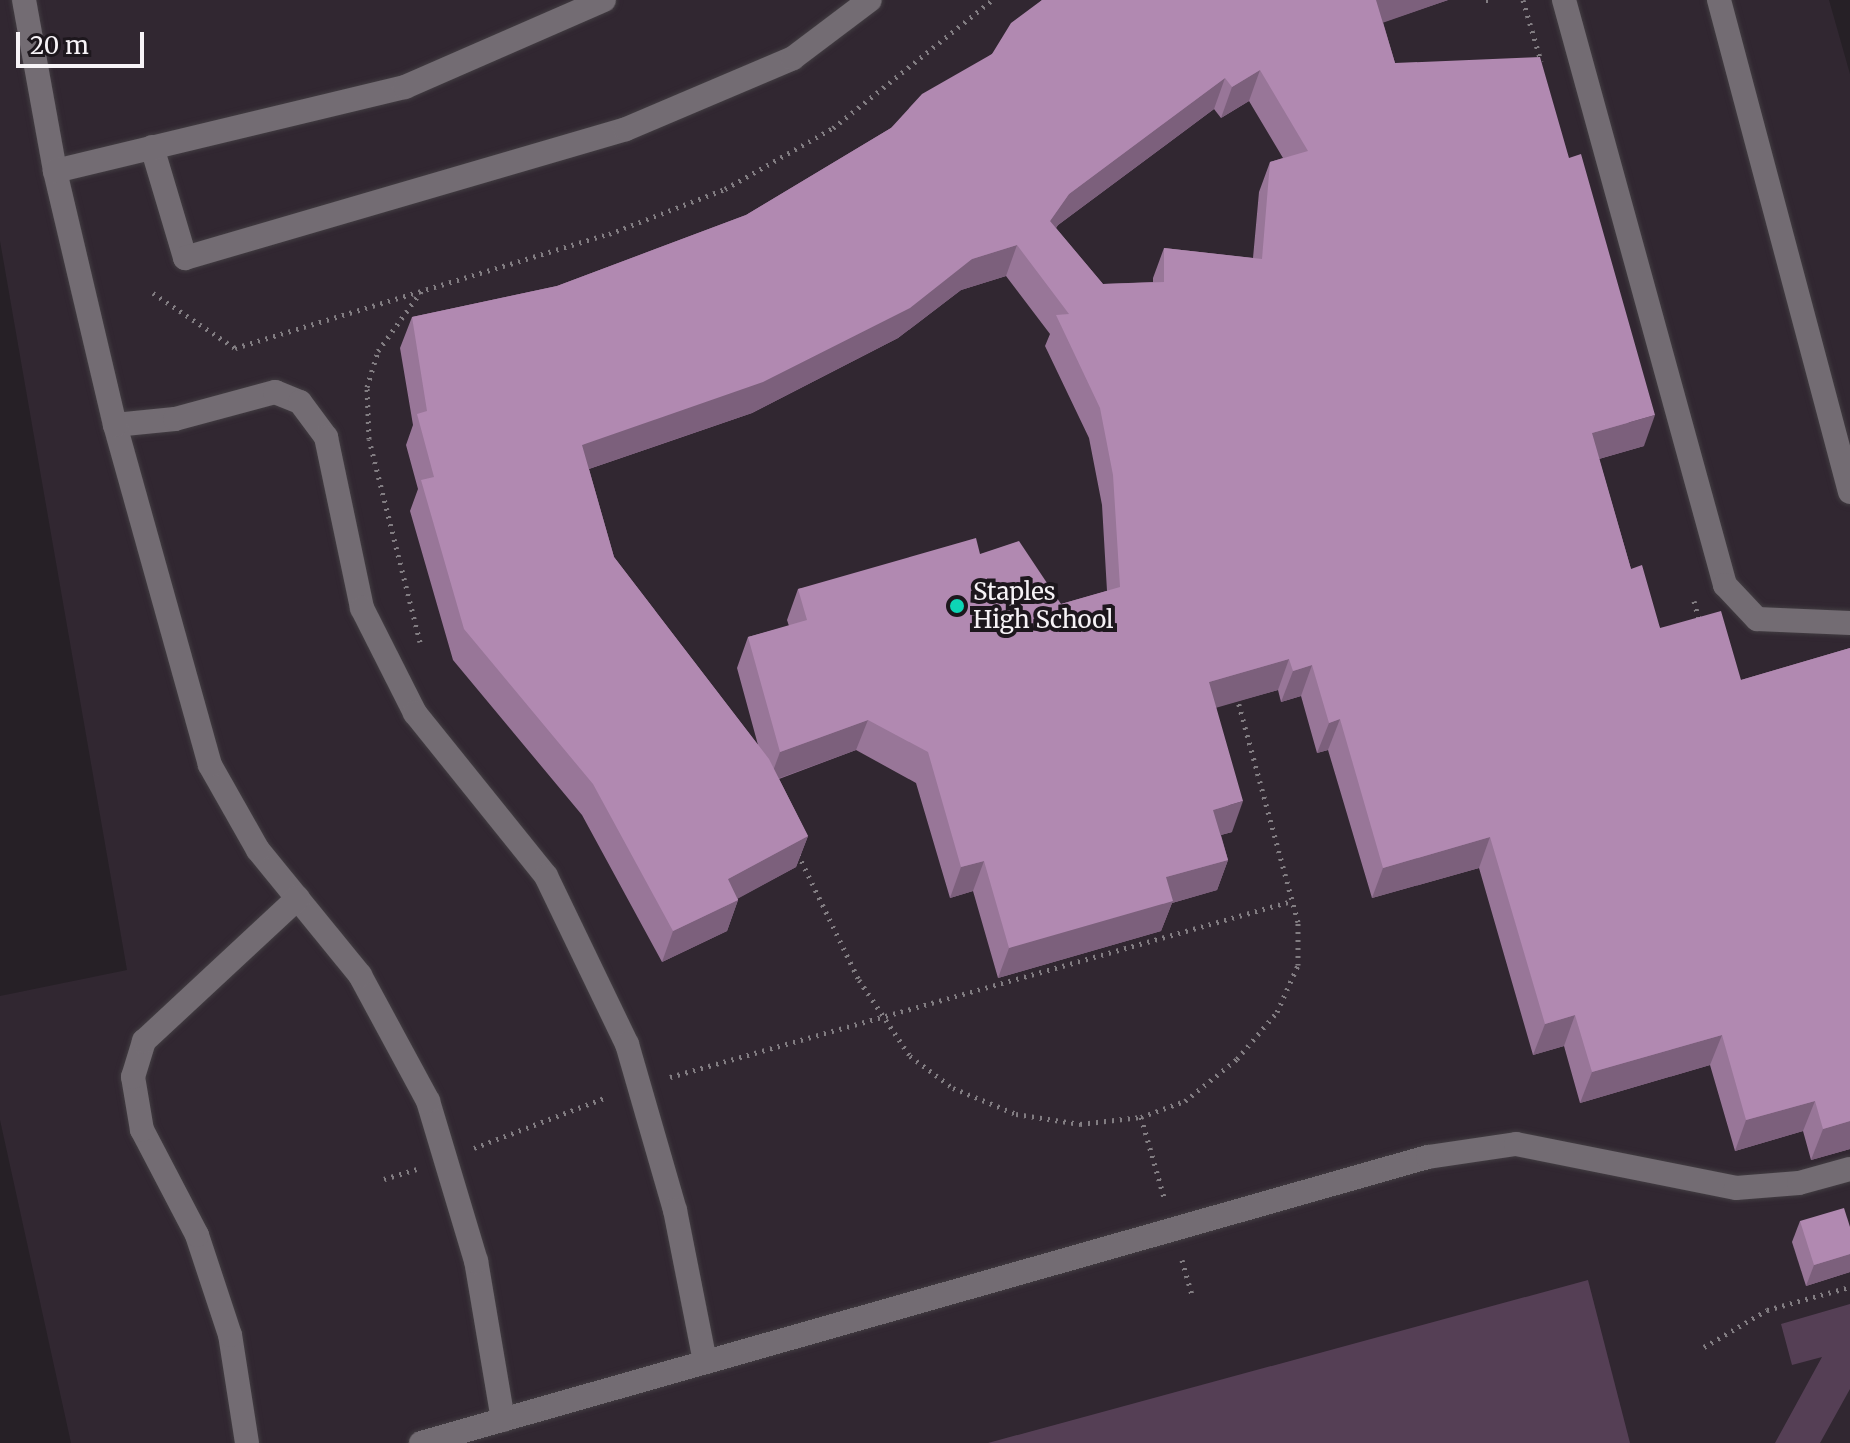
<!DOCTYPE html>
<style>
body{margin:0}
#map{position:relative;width:1850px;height:1443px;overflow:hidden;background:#262026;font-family:Merriweather,serif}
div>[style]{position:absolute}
.built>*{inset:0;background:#312731}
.green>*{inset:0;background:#553f55}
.path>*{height:5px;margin-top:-2.5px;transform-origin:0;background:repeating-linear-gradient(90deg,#827d82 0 2px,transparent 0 8px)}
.roads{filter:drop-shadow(0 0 2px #423d42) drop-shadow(0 0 2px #423d42)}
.service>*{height:24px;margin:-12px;padding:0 12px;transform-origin:12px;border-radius:12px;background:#736c73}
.wall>*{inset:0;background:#987698}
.shaded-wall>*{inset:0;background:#7c607c}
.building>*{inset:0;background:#b189b1}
.dots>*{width:22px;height:22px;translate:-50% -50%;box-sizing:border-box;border:4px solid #1d171d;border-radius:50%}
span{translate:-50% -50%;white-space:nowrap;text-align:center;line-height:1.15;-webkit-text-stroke:8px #1d171d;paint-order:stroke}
.poi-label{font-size:24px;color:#f7f3f7}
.left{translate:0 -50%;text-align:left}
.scale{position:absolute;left:16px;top:32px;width:128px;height:36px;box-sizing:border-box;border:4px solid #f7f3f7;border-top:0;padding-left:10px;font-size:24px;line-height:28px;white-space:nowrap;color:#f7f3f7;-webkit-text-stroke:6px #1d171d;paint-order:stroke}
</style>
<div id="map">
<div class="built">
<div style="clip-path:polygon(0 0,1829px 0,1850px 74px,1850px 1443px,71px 1443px,0 1120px,0 996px,127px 970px,0 241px)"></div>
</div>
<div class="green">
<div style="clip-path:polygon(1588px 1280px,1630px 1443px,988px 1443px)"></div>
<div style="clip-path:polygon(1850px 1304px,1850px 1389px,1820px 1443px,1775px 1443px,1822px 1357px,1792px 1365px,1781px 1324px)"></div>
</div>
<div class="path">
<div style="left:1486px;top:0;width:2px"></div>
<div style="left:1523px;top:0;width:64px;rotate:73.6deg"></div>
<div style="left:153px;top:293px;width:99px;rotate:33.9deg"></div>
<div style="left:235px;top:348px;width:391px;rotate:-17deg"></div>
<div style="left:609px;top:234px;width:124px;rotate:-21.2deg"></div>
<div style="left:725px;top:189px;width:124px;rotate:-29.5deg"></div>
<div style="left:833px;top:128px;width:204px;rotate:-38.8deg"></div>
<div style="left:1694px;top:601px;width:23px;rotate:75deg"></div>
<div style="left:420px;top:642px;width:209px;rotate:-104.1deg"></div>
<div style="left:369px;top:439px;width:52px;rotate:-92.2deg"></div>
<div style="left:367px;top:387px;width:38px;rotate:-73deg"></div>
<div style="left:378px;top:351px;width:75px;rotate:-54.2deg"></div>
<div style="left:798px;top:854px;width:140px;rotate:64.2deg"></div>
<div style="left:859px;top:980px;width:92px;rotate:56.1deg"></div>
<div style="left:910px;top:1056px;width:54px;rotate:36.7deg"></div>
<div style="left:953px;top:1088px;width:68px;rotate:22.4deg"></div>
<div style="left:1016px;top:1114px;width:65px;rotate:8.9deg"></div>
<div style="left:1080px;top:1124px;width:61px;rotate:-6.5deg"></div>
<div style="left:1141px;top:1117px;width:47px;rotate:-20deg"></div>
<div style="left:1185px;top:1101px;width:67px;rotate:-38.9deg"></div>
<div style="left:1237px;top:1059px;width:62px;rotate:-49.6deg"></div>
<div style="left:1277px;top:1012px;width:51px;rotate:-65.9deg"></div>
<div style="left:1298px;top:965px;width:43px;rotate:-90deg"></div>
<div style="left:1298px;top:922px;width:233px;rotate:-105.2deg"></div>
<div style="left:670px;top:1077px;width:646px;rotate:-15.8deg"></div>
<div style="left:1141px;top:1117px;width:83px;rotate:74deg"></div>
<div style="left:474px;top:1148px;width:142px;rotate:-21deg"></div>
<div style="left:384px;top:1179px;width:34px;rotate:-17deg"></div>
<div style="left:1182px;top:1260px;width:36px;rotate:74deg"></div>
<div style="left:1704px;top:1347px;width:73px;rotate:-30.4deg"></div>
<div style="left:1767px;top:1310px;width:86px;rotate:-15.5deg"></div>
</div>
<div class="roads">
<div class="service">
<div style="left:24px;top:0;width:174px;rotate:79.7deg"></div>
<div style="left:1564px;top:0;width:607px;rotate:74.61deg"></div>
<div style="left:1725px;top:585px;width:47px;rotate:46.7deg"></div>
<div style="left:1757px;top:619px;width:93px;rotate:2.5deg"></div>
<div style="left:1719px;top:0;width:509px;rotate:75.09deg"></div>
<div style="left:152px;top:147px;width:116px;rotate:73.4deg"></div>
<div style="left:185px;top:258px;width:459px;rotate:-16.3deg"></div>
<div style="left:626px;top:129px;width:181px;rotate:-23deg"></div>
<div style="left:793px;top:58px;width:96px;rotate:-37deg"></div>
<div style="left:115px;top:425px;width:60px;rotate:-5.7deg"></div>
<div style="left:175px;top:419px;width:104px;rotate:-15.1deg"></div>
<div style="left:275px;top:392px;width:27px;rotate:22deg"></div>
<div style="left:300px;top:402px;width:44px;rotate:53.4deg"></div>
<div style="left:326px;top:437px;width:175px;rotate:78.1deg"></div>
<div style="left:362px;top:608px;width:118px;rotate:63.2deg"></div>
<div style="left:415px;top:713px;width:209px;rotate:51.2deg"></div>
<div style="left:546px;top:876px;width:187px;rotate:64.3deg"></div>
<div style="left:627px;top:1044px;width:173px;rotate:73.9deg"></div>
<div style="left:675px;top:1210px;width:155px;rotate:78.8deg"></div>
<div style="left:503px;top:1420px;width:161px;rotate:-99.6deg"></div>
<div style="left:476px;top:1261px;width:167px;rotate:-106.7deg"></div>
<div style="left:428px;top:1101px;width:143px;rotate:-118.4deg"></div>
<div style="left:360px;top:975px;width:161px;rotate:-129.2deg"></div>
<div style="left:258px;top:850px;width:98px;rotate:-119.5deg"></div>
<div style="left:210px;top:765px;width:353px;rotate:-105.6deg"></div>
<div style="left:115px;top:425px;width:261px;rotate:-103.3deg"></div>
<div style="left:55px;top:171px;width:360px;rotate:-13.5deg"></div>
<div style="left:405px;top:87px;width:217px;rotate:-23.6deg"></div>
<div style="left:247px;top:1443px;width:109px;rotate:-98.9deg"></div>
<div style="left:230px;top:1335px;width:105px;rotate:-108.3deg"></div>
<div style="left:197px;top:1235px;width:119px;rotate:-117.6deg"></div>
<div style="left:142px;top:1130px;width:54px;rotate:-99.6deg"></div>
<div style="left:133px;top:1077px;width:38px;rotate:-73deg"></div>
<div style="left:144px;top:1041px;width:210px;rotate:-42.9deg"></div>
<div style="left:421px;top:1443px;width:1047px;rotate:-15.86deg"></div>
<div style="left:1428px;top:1157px;width:89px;rotate:-8.4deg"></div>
<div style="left:1516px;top:1144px;width:224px;rotate:11.3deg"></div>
<div style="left:1736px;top:1188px;width:63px;rotate:-4.5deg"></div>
<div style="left:1799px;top:1183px;width:53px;rotate:-15.4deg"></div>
</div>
</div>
<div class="wall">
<div style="clip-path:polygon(evenodd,1042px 0,1448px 0,1383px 22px,1395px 63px,1644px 446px,1599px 459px,1631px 569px,1660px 628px,1741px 680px,1850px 648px,1850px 1149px,1811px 1160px,1803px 1131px,1735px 1151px,1710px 1065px,1580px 1103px,1564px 1046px,1533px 1055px,1479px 868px,1372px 898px,1328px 750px,1317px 753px,1301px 696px,1281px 702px,1278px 690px,1216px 707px,1232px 832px,1221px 835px,1228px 860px,1217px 890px,1172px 903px,1161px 931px,998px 978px,973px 891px,950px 898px,916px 783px,856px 750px,779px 779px,808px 836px,796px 867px,738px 898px,738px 900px,727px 931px,662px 962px,582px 815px,453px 660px,410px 511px,418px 489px,406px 445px,413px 425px,400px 348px,412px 317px,557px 286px,746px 215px,891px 128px,992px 54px,1042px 0,1249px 101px,1283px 158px,1270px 162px,1259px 192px,1253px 258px,1164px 248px,1153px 278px,1153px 282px,1103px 284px,1056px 228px,1058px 225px,1214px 109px,1221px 118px,1249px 101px,1042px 0,1006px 276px,1050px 334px,1045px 346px,1089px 438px,1102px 505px,1107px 591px,1061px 604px,980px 554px,798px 589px,787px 620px,789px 626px,748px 637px,737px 668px,758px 745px,614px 557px,589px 469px,752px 413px,898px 338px,961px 290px,1006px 276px)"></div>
<div style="clip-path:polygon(1800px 1221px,1850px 1227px,1850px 1272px,1806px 1286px,1792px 1242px)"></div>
</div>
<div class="shaded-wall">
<div style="clip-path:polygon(1375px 0,1448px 0,1365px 29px)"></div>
<div style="clip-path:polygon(1260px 70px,1249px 101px,1221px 118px,1232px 87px)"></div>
<div style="clip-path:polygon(1225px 78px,1214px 109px,1058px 225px,1039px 251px,1050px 221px,1069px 194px)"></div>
<div style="clip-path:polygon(1017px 245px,1006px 276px,961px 290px,898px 338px,752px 413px,571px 475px,582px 445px,972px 259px)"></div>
<div style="clip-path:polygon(1655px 415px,1644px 446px,1581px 464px,1592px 433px)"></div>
<div style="clip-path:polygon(1289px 659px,1278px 690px,1198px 713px,1209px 682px)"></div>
<div style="clip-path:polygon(1312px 665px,1301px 696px,1281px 702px,1293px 671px)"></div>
<div style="clip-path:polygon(1340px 719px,1328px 750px,1317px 753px,1329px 723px)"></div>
<div style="clip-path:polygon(868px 720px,856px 750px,769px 782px,780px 752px)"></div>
<div style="clip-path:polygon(1243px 801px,1232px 832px,1202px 840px,1213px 810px)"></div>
<div style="clip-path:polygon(808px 836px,796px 867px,717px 910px,728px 879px)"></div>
<div style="clip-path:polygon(1490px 837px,1479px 868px,1372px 898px,1383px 868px)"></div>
<div style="clip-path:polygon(1228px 860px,1217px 890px,1172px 903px,1161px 931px,998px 978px,1009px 948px,1166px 877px)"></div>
<div style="clip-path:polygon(984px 861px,973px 891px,950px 898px,961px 867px)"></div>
<div style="clip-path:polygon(738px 900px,727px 931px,662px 962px,673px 931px)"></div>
<div style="clip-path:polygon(1575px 1015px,1564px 1046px,1533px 1055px,1545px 1024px)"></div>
<div style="clip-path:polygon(1722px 1035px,1710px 1065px,1580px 1103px,1592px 1072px)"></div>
<div style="clip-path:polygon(1815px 1101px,1803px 1131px,1735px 1151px,1746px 1120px)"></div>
<div style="clip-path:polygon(1850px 1121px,1850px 1149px,1811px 1160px,1823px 1129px)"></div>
<div style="clip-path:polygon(1850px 1254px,1850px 1272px,1806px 1286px,1814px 1265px)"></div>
</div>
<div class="building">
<div style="clip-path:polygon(evenodd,1042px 0,1376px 0,1395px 63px,1540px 57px,1569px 158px,1581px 154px,1655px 415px,1592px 433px,1631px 569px,1642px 565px,1660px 628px,1721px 611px,1741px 680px,1850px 648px,1850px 1121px,1823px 1129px,1815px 1101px,1746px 1120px,1722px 1035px,1592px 1072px,1575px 1015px,1545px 1024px,1490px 837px,1383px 868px,1340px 719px,1329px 723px,1312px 665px,1293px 671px,1289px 659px,1209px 682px,1243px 801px,1213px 810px,1228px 860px,1166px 877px,1173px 901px,1009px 948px,984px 861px,961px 867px,928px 752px,868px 720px,780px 752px,748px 637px,807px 620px,798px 589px,976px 538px,980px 554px,1019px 541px,1061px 604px,1120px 587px,1113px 475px,1100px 408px,1056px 315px,1069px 314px,1017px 245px,972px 259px,910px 308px,763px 382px,582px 445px,614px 557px,769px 759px,808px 836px,728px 879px,738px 900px,673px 931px,593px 784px,464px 629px,421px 480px,434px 477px,417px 414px,427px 411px,412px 317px,557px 286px,746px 215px,891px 128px,922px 94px,992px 54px,1011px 23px,1042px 0,1260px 70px,1308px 151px,1270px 162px,1262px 259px,1164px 248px,1164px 282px,1103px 284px,1050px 221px,1069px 194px,1225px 78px,1232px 87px,1260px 70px)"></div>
<div style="clip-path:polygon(1844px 1208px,1850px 1227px,1850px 1254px,1814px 1265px,1800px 1221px)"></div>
</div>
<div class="dots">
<div style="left:957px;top:606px;background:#0dd5b5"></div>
</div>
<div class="poi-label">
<span class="left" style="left:973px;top:606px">Staples<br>High School</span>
</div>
<div class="scale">20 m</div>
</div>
